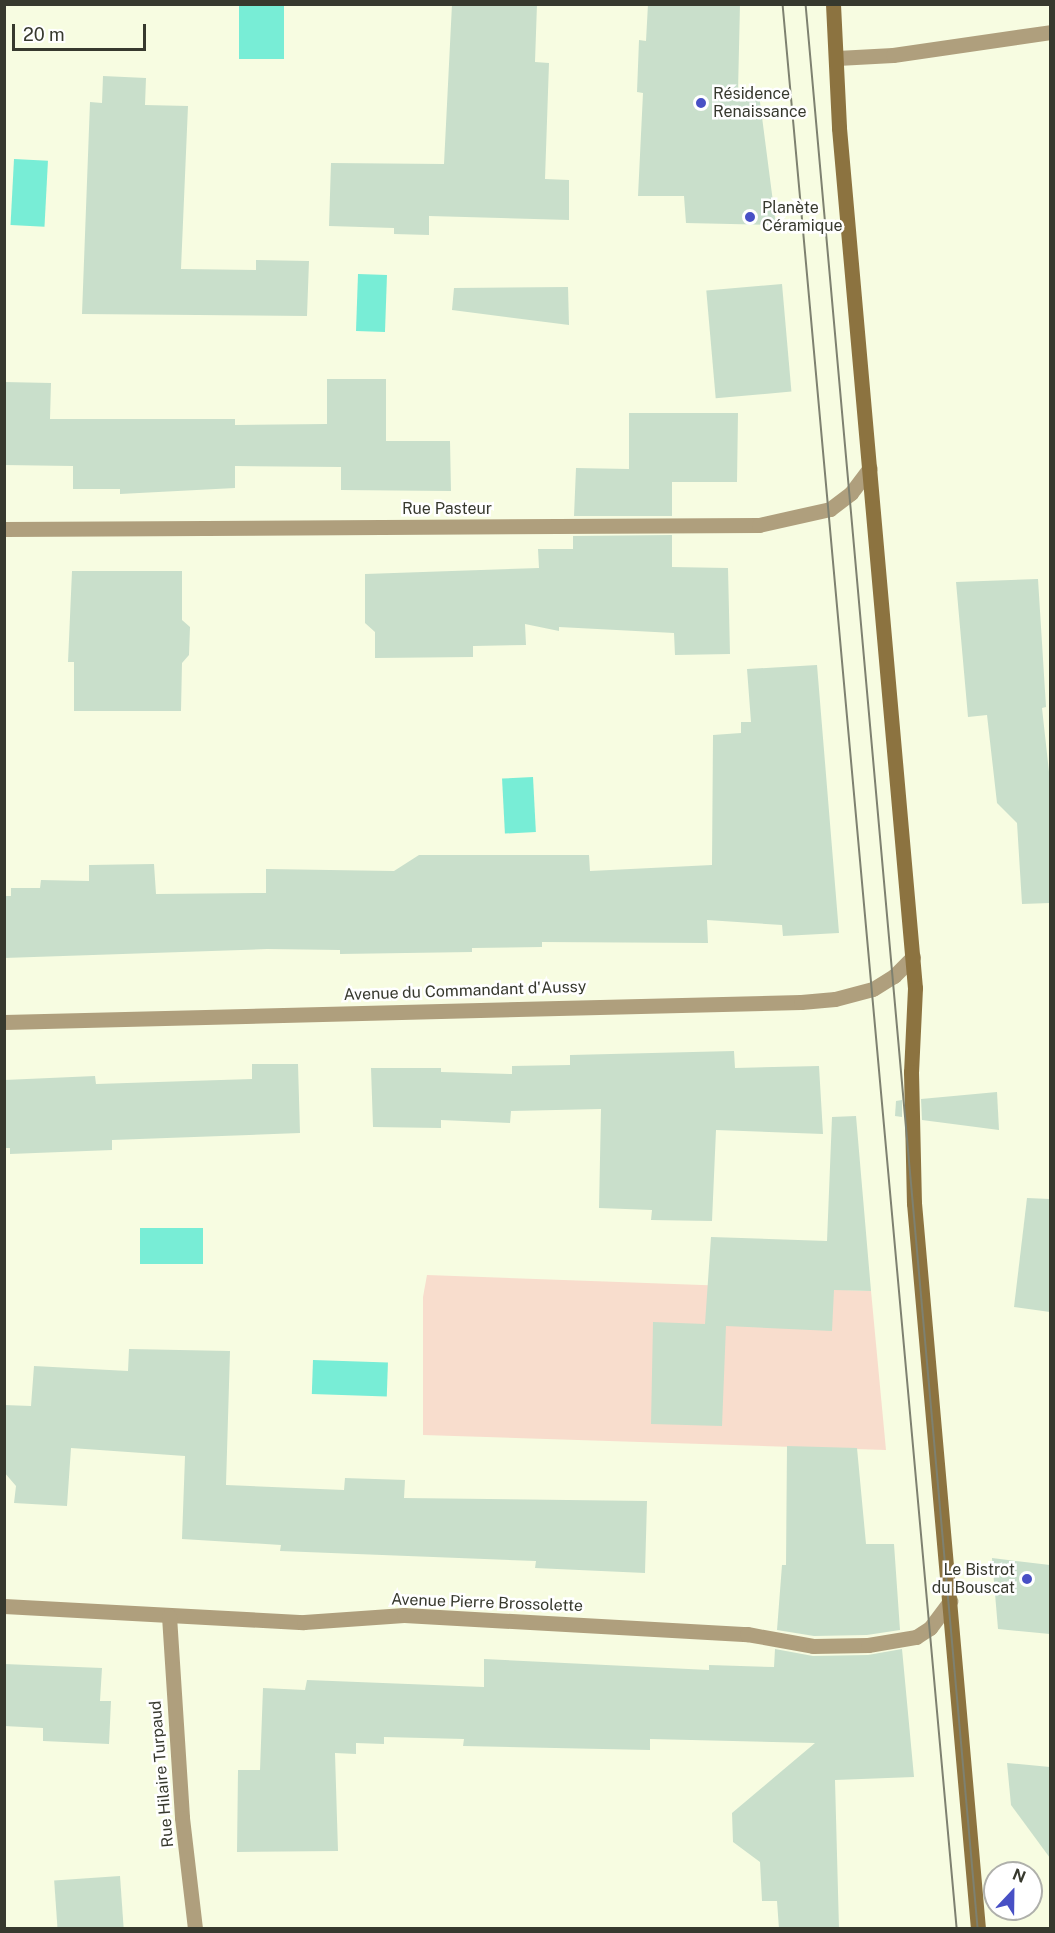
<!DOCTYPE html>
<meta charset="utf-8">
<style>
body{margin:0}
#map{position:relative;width:1055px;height:1933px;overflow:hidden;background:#f7fce1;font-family:"Public Sans",sans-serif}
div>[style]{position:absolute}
.green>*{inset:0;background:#f8ddcd}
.water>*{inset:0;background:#78edd6;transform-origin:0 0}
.building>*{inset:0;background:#c9dfcb;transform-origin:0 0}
.minor>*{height:15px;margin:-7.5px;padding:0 7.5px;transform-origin:7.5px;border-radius:7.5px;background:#af9f7d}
.secondary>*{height:15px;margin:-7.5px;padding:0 7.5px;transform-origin:7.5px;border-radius:7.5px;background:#8c7340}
.tram>*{height:1.5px;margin:-0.75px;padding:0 0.75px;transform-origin:0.75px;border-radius:0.75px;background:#7e8170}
.dots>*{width:16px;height:16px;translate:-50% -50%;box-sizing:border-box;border:3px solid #fff;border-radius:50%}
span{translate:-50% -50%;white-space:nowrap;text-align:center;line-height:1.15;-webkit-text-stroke:5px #fff;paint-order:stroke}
.poi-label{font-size:16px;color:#37392e}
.left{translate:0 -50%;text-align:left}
.right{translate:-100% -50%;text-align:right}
.street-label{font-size:16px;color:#37392e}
.frame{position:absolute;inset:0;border:6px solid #37392e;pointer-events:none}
.north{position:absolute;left:983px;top:1861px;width:60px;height:60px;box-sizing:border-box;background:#fff;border:2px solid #afb0ab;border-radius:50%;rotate:22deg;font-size:16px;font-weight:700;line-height:24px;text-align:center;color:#37392e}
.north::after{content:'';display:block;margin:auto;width:21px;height:27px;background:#4850c5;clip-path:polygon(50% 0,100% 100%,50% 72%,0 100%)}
.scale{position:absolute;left:12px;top:24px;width:134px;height:27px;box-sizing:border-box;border:3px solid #37392e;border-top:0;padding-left:8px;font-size:18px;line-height:21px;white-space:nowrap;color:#37392e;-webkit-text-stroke:4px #fff;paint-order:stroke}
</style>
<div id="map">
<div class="green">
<div style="clip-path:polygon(427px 1275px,871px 1291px,886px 1450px,423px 1435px,423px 1297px)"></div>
</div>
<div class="water">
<div style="left:239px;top:5px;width:45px;height:54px"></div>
<div style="left:14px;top:159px;width:34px;height:66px;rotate:3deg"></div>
<div style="left:358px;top:274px;width:29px;height:57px;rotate:2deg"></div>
<div style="left:533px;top:777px;width:55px;height:31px;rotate:87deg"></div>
<div style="left:203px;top:1228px;width:36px;height:63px;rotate:90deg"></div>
<div style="left:313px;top:1360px;width:75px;height:34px;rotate:2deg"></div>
</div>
<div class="building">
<div style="clip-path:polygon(452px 4px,537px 4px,535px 62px,549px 63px,545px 179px,569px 180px,569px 220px,429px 216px,429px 235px,394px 234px,394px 228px,329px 226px,331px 163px,444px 164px)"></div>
<div style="clip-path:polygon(648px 4px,740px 4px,738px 92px,759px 94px,776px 225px,686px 223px,684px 196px,638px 196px,643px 93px,637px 92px,639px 40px,646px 41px)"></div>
<div style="clip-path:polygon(103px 76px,146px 78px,145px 105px,188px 106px,181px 269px,256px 270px,256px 260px,309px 261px,307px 316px,82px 314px,90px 102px,102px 103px)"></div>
<div style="left:782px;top:284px;width:108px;height:76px;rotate:85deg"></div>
<div style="clip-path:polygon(568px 287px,569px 325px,452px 310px,454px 288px)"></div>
<div style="clip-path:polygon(327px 379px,386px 379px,386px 441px,450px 441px,451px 491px,341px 490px,341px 467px,235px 466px,235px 488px,120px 494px,120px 489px,73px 489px,73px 466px,4px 465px,4px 382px,51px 383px,50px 419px,235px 419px,235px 425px,327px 424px)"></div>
<div style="clip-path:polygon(629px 413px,738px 413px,737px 482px,672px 482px,672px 516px,574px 516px,576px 468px,629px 469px)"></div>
<div style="clip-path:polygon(672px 535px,672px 567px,728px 568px,730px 654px,675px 655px,674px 633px,559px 627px,559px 631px,525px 624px,526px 645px,473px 646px,473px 657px,375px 658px,375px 632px,365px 623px,365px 574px,539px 568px,538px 549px,573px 549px,573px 536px)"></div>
<div style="clip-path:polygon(72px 571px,182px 571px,182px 620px,190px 627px,189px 655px,182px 663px,181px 711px,74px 711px,74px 662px,68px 662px)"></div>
<div style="clip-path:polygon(1038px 579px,1046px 707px,1042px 708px,1050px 781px,1050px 903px,1022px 904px,1017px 823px,997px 803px,987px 715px,968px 717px,956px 582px)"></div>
<div style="clip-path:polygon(817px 665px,839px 933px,783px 936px,782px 925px,707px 920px,708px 943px,542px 942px,542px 947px,472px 948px,472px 952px,340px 954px,340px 950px,267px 949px,4px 958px,4px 896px,11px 896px,11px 888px,40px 888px,41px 880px,89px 881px,89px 865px,154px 864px,156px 894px,266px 893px,266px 869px,394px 871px,419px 855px,589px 855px,590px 871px,712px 865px,713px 735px,741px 733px,741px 722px,751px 722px,747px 669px)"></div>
<div style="clip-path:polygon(734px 1051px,735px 1068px,819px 1066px,823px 1134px,716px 1130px,712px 1221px,651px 1220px,652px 1210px,599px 1208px,601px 1109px,511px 1111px,510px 1123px,441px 1120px,441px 1128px,373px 1127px,371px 1068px,441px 1068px,441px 1072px,512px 1074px,512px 1066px,570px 1065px,570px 1055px)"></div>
<div style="clip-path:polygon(252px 1064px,298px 1064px,300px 1133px,112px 1140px,112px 1150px,10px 1154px,10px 1148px,4px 1148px,4px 1080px,95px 1076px,96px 1084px,252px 1079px)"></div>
<div style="clip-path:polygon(997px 1092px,999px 1130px,922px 1120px,921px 1099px)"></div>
<div style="clip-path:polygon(902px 1100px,902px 1117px,895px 1116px,896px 1101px)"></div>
<div style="clip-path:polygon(856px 1116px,871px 1291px,834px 1290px,832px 1331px,726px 1326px,722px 1426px,651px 1424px,653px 1322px,705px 1324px,711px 1237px,827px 1241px,832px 1117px)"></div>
<div style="clip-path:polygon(1027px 1198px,1050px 1199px,1050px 1312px,1014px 1307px)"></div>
<div style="clip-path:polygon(129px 1349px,230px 1351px,226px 1485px,344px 1490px,345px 1478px,405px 1480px,404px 1498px,647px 1501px,645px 1573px,535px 1568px,536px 1561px,280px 1551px,281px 1545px,182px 1539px,185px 1456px,71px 1448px,67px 1506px,14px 1503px,16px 1486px,4px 1472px,4px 1405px,31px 1406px,34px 1366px,128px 1371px)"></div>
<div style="clip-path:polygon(787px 1446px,857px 1448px,866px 1544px,894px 1544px,900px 1630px,867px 1635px,814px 1636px,777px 1630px,782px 1565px,786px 1565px)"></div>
<div style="clip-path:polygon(992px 1558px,1050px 1565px,1050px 1634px,998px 1629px)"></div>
<div style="clip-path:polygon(775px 1649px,813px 1656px,868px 1655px,902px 1649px,914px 1777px,835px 1780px,839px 1929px,779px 1929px,777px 1901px,762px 1901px,760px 1862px,733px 1842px,732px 1813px,815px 1743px,650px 1739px,650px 1750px,463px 1746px,464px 1739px,384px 1737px,384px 1744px,356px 1743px,356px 1754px,335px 1753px,338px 1851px,237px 1852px,238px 1770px,260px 1770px,263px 1688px,305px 1690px,307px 1680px,484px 1687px,484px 1659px,709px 1670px,709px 1665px,774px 1667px)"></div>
<div style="clip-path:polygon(4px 1664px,102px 1668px,100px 1701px,111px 1701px,109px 1744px,43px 1741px,43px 1728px,4px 1726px)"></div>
<div style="clip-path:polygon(1007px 1763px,1050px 1767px,1050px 1858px,1011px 1805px)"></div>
<div style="left:120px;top:1876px;width:53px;height:66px;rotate:86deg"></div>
</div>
<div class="minor">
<div style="left:837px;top:58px;width:56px;rotate:-3.1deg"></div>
<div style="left:893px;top:55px;width:159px;rotate:-8.3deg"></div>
<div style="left:4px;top:529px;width:755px;rotate:-0.3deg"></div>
<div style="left:759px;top:525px;width:73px;rotate:-12.7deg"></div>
<div style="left:830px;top:509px;width:26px;rotate:-37deg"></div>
<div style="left:851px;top:493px;width:31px;rotate:-53deg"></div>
<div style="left:4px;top:1022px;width:797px;rotate:-1.44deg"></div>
<div style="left:801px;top:1002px;width:34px;rotate:-5deg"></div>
<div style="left:835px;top:999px;width:39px;rotate:-15deg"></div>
<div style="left:873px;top:989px;width:25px;rotate:-32deg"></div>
<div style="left:894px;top:976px;width:27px;rotate:-45deg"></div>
<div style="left:4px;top:1606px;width:300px;rotate:3.1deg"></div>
<div style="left:304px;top:1622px;width:100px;rotate:-4deg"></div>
<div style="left:404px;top:1615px;width:344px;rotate:3.2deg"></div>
<div style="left:747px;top:1634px;width:67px;rotate:10.3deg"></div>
<div style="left:813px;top:1646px;width:55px;rotate:-1deg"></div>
<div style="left:868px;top:1645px;width:49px;rotate:-9.5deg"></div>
<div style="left:916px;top:1637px;width:17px;rotate:-33deg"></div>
<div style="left:930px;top:1628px;width:34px;rotate:-53deg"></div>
<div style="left:169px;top:1616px;width:202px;rotate:86.3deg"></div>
<div style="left:182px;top:1818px;width:111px;rotate:83.3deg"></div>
</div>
<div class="secondary">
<div style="left:833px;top:4px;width:124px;rotate:87.2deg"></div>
<div style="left:839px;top:128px;width:863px;rotate:84.95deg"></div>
<div style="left:915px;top:988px;width:84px;rotate:92.7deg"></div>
<div style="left:911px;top:1072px;width:131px;rotate:88.7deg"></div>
<div style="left:914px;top:1203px;width:728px;rotate:84.96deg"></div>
</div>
<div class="tram">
<div style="left:783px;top:4px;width:1932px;rotate:84.83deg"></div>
<div style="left:806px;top:4px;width:1932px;rotate:84.89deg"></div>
</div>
<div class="dots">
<div style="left:701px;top:103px;background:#4850c5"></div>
<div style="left:750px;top:217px;background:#4850c5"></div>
<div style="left:1027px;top:1579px;background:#4850c5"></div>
</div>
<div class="poi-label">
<span class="left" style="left:713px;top:103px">Résidence<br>Renaissance</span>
<span class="left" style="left:762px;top:217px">Planète<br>Céramique</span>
<span class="right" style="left:1015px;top:1579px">Le Bistrot<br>du Bouscat</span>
</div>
<div class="street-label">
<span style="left:447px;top:509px">Rue Pasteur</span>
<span style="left:465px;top:991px;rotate:-2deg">Avenue du Commandant d'Aussy</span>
<span style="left:487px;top:1603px;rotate:2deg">Avenue Pierre Brossolette</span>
<span style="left:162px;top:1774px;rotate:-95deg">Rue Hilaire Turpaud</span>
</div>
<div class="frame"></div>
<div class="north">N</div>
<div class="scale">20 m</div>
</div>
